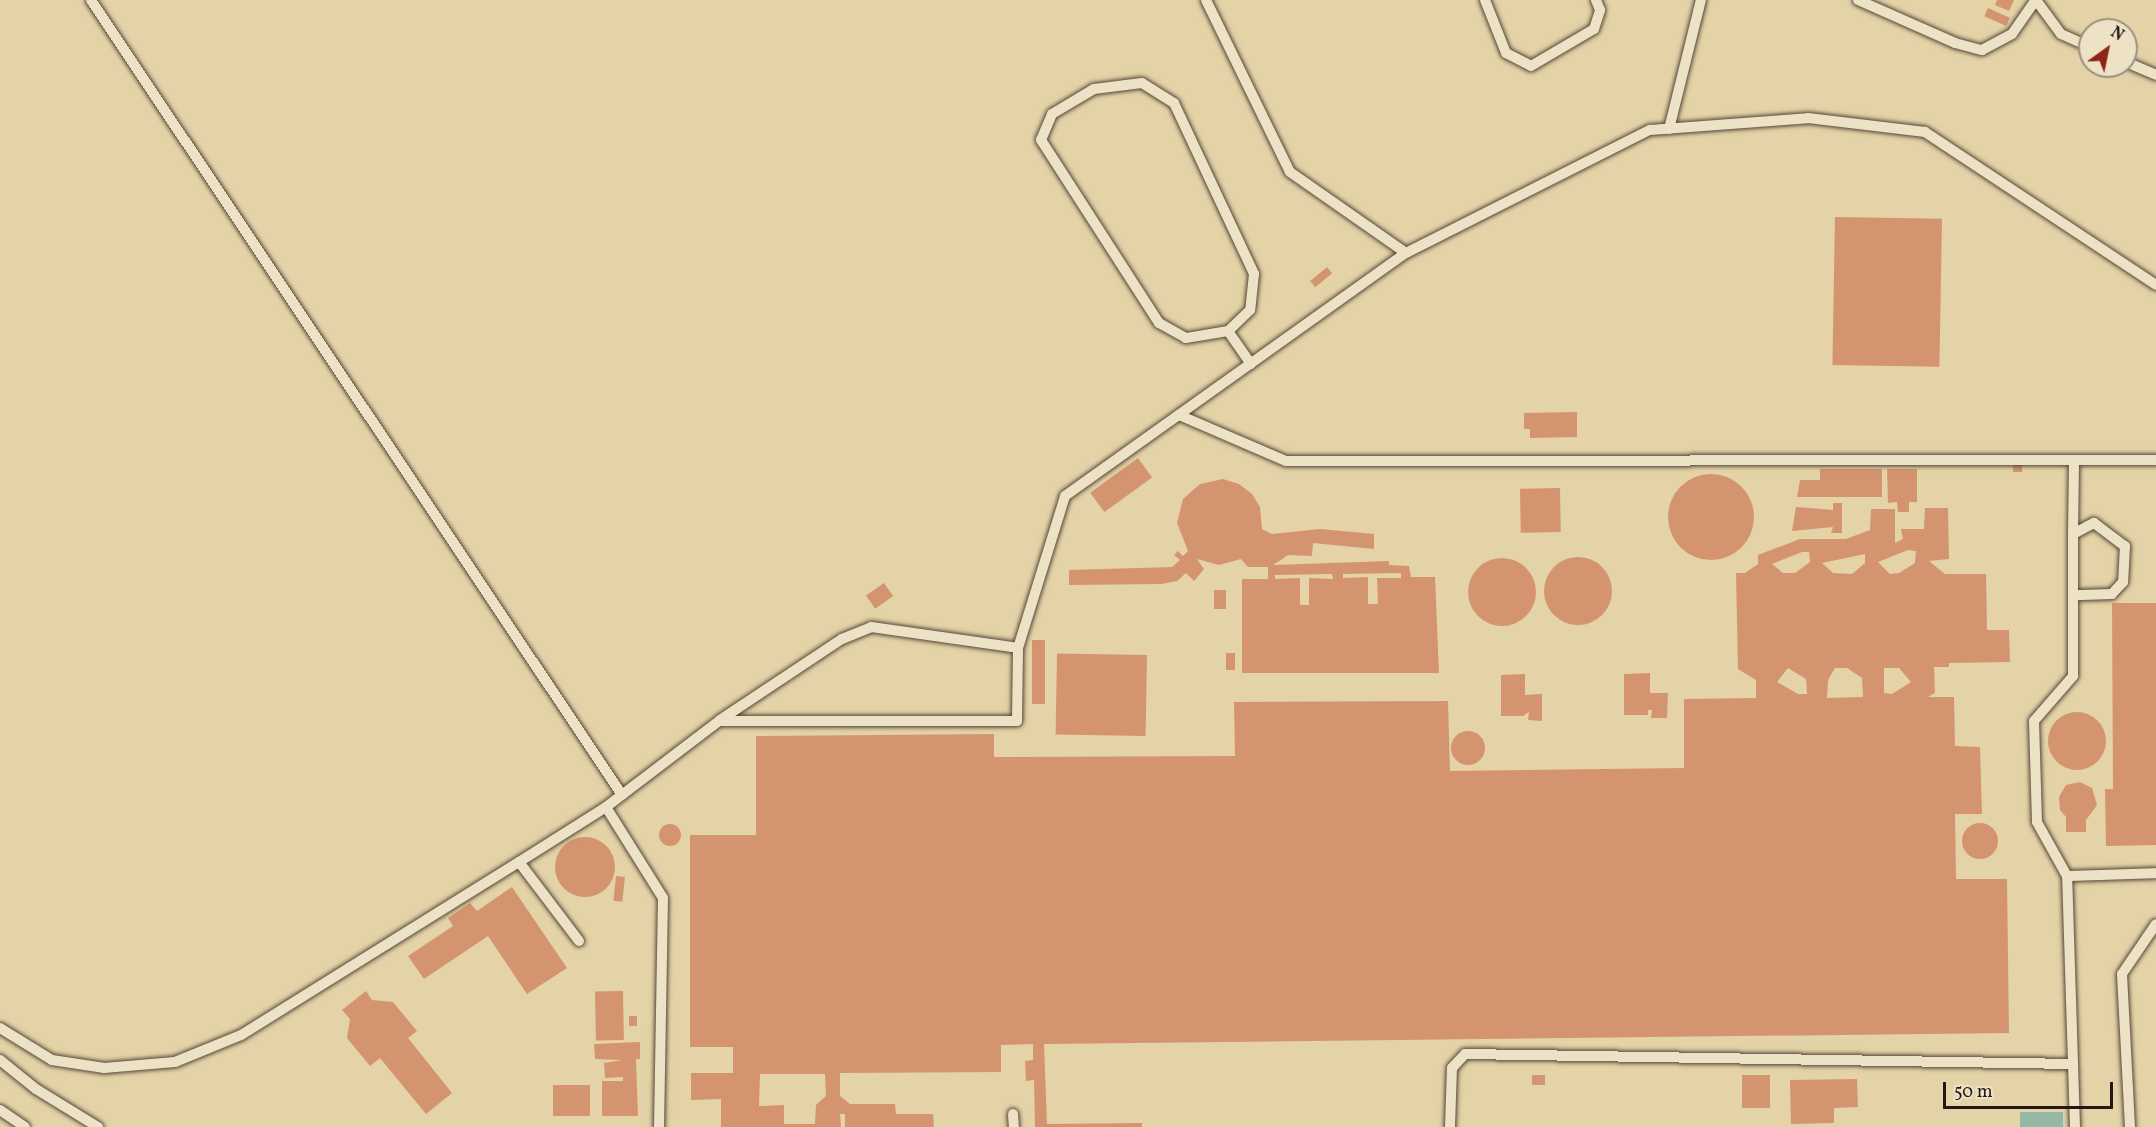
<!DOCTYPE html>
<style>
body{margin:0}
#map{position:relative;width:2156px;height:1127px;overflow:hidden;background:#e4d3a7;font-family:Vollkorn,serif}
div>[style]{position:absolute}
.water>*{inset:0;background:#95b8a6;transform-origin:0 0}
.building>*{inset:0;background:#d49470;transform-origin:0 0}
.round{border-radius:50%}
.roads{filter:drop-shadow(0 0 2px #554739) drop-shadow(0 0 2px #554739)}
.service>*{height:10px;margin:-5px;padding:0 5px;transform-origin:5px;border-radius:5px;background:#ede2c6}
span{translate:-50% -50%;white-space:nowrap;text-align:center;line-height:1.15;-webkit-text-stroke:6px #ede2c6;paint-order:stroke}
.north{position:absolute;left:2078px;top:18px;width:60px;height:60px;box-sizing:border-box;background:#ede2c6;border:2px solid #9d917f;border-radius:50%;rotate:33deg;font-size:16px;font-weight:700;line-height:24px;text-align:center;color:#251814}
.north::after{content:'';display:block;margin:auto;width:21px;height:27px;background:#8f2418;clip-path:polygon(50% 0,100% 100%,50% 72%,0 100%)}
.scale{position:absolute;left:1943px;top:1082px;width:170px;height:27px;box-sizing:border-box;border:3px solid #251814;border-top:0;padding-left:8px;font-size:18px;line-height:21px;white-space:nowrap;color:#251814;-webkit-text-stroke:4px #ede2c6;paint-order:stroke}
</style>
<div id="map">
<div class="water">
<div style="left:2020px;top:1112px;width:43px;height:15px"></div>
</div>
<div class="building">
<div style="clip-path:polygon(1997px 0,2014px 0,2009px 11px,1995px 5px)"></div>
<div style="left:1988px;top:8px;width:24px;height:9px;rotate:24deg"></div>
<div style="left:1835px;top:217px;width:107px;height:148px;rotate:1deg"></div>
<div style="left:1327px;top:267px;width:8px;height:22px;rotate:50deg"></div>
<div style="clip-path:polygon(1577px 412px,1577px 437px,1530px 438px,1530px 429px,1524px 429px,1524px 413px)"></div>
<div style="left:1138px;top:458px;width:24px;height:59px;rotate:54deg"></div>
<div style="left:2013px;top:463px;width:9px;height:9px"></div>
<div style="clip-path:polygon(1820px 469px,1882px 469px,1882px 497px,1797px 497px,1800px 480px,1820px 480px)"></div>
<div style="clip-path:polygon(1887px 469px,1917px 469px,1917px 502px,1909px 502px,1909px 512px,1898px 512px,1897px 502px,1888px 503px)"></div>
<div class="round" style="left:1668px;top:474px;width:86px;height:86px"></div>
<div style="clip-path:polygon(evenodd,1223px 479px,1239px 484px,1252px 494px,1260px 507px,1262px 529px,1272px 534px,1320px 529px,1374px 534px,1374px 549px,1313px 543px,1312px 556px,1288px 555px,1273px 565px,1389px 561px,1389px 565px,1409px 566px,1411px 577px,1435px 577px,1439px 673px,1242px 673px,1242px 579px,1268px 579px,1268px 567px,1248px 567px,1241px 559px,1219px 565px,1197px 559px,1204px 569px,1194px 581px,1186px 573px,1177px 581px,1161px 584px,1069px 585px,1069px 570px,1172px 567px,1180px 560px,1174px 555px,1178px 551px,1183px 556px,1188px 551px,1177px 523px,1183px 499px,1200px 484px,1223px 479px,1401px 573px,1401px 578px,1377px 578px,1378px 604px,1368px 604px,1368px 577px,1343px 578px,1343px 574px,1401px 573px,1223px 479px,1332px 574px,1333px 579px,1309px 578px,1309px 605px,1300px 605px,1300px 578px,1275px 579px,1275px 575px,1332px 574px)"></div>
<div style="left:1560px;top:488px;width:44px;height:40px;rotate:89deg"></div>
<div style="clip-path:polygon(1833px 503px,1842px 503px,1842px 533px,1831px 533px,1833px 527px,1792px 531px,1796px 507px,1833px 510px)"></div>
<div style="clip-path:polygon(evenodd,1925px 508px,1948px 508px,1949px 559px,1929px 561px,1945px 574px,1986px 574px,1987px 630px,2009px 630px,2010px 662px,1949px 663px,1949px 667px,1934px 667px,1935px 693px,1928px 697px,1954px 697px,1955px 746px,1980px 747px,1982px 814px,1955px 814px,1956px 879px,2007px 879px,2009px 1033px,1044px 1044px,1047px 1124px,1142px 1123px,1142px 1127px,1035px 1127px,1034px 1080px,1026px 1081px,1025px 1061px,1033px 1060px,1033px 1044px,1001px 1045px,1001px 1072px,840px 1073px,840px 1096px,850px 1104px,895px 1104px,896px 1114px,933px 1114px,934px 1127px,845px 1127px,845px 1114px,840px 1114px,841px 1127px,721px 1127px,721px 1099px,691px 1100px,691px 1073px,733px 1073px,733px 1047px,690px 1047px,690px 835px,756px 835px,756px 736px,994px 734px,994px 757px,1235px 756px,1234px 702px,1448px 701px,1450px 771px,1684px 768px,1684px 699px,1756px 698px,1756px 680px,1738px 669px,1736px 573px,1745px 573px,1758px 564px,1758px 555px,1800px 539px,1846px 539px,1870px 530px,1871px 509px,1895px 509px,1895px 543px,1903px 539px,1901px 529px,1924px 529px,1925px 508px,1908px 550px,1916px 551px,1915px 563px,1899px 573px,1890px 574px,1878px 562px,1908px 550px,1925px 508px,1802px 552px,1809px 552px,1810px 562px,1795px 573px,1783px 573px,1772px 564px,1802px 552px,1925px 508px,1865px 554px,1865px 563px,1852px 574px,1833px 573px,1822px 563px,1865px 554px,1925px 508px,1788px 668px,1806px 679px,1807px 694px,1798px 694px,1777px 682px,1788px 668px,1925px 508px,1835px 668px,1847px 668px,1862px 678px,1863px 697px,1827px 698px,1828px 680px,1835px 668px,1925px 508px,1884px 668px,1899px 668px,1911px 682px,1892px 694px,1884px 693px,1884px 668px,1925px 508px,760px 1074px,825px 1074px,826px 1096px,816px 1105px,815px 1124px,784px 1124px,784px 1105px,759px 1106px,760px 1074px)"></div>
<div class="round" style="left:1544px;top:557px;width:68px;height:68px"></div>
<div class="round" style="left:1468px;top:558px;width:68px;height:68px"></div>
<div style="left:884px;top:583px;width:16px;height:22px;rotate:55deg"></div>
<div style="left:1214px;top:590px;width:12px;height:19px"></div>
<div style="clip-path:polygon(2112px 603px,2156px 603px,2156px 845px,2106px 846px,2105px 789px,2113px 789px)"></div>
<div style="left:1032px;top:640px;width:13px;height:64px"></div>
<div style="left:1226px;top:653px;width:9px;height:17px"></div>
<div style="left:1147px;top:655px;width:81px;height:90px;rotate:91deg"></div>
<div style="clip-path:polygon(1650px 673px,1650px 693px,1668px 693px,1667px 718px,1651px 718px,1652px 710px,1648px 710px,1648px 715px,1624px 715px,1624px 674px)"></div>
<div style="clip-path:polygon(1525px 674px,1525px 695px,1542px 694px,1542px 721px,1528px 720px,1529px 712px,1523px 716px,1501px 716px,1501px 675px)"></div>
<div class="round" style="left:2048px;top:712px;width:58px;height:58px"></div>
<div class="round" style="left:1451px;top:731px;width:34px;height:34px"></div>
<div style="clip-path:polygon(2080px 782px,2092px 788px,2097px 805px,2086px 820px,2086px 832px,2066px 832px,2066px 817px,2060px 810px,2059px 797px,2066px 785px)"></div>
<div class="round" style="left:1962px;top:823px;width:36px;height:36px"></div>
<div class="round" style="left:659px;top:824px;width:22px;height:22px"></div>
<div class="round" style="left:555px;top:837px;width:60px;height:60px"></div>
<div style="left:616px;top:876px;width:9px;height:25px;rotate:6deg"></div>
<div style="clip-path:polygon(512px 887px,567px 968px,527px 994px,488px 936px,424px 979px,408px 956px,453px 926px,448px 918px,470px 903px,477px 911px)"></div>
<div style="clip-path:polygon(366px 991px,372px 1000px,393px 1002px,417px 1031px,408px 1038px,452px 1093px,426px 1114px,380px 1058px,370px 1066px,347px 1038px,350px 1019px,342px 1010px)"></div>
<div style="left:623px;top:991px;width:49px;height:28px;rotate:89deg"></div>
<div style="left:629px;top:1016px;width:8px;height:10px"></div>
<div style="clip-path:polygon(640px 1042px,640px 1059px,636px 1059px,638px 1116px,602px 1116px,602px 1081px,623px 1081px,623px 1077px,605px 1078px,604px 1063px,622px 1060px,595px 1059px,594px 1044px)"></div>
<div style="left:1532px;top:1075px;width:13px;height:10px"></div>
<div style="left:1742px;top:1075px;width:28px;height:33px"></div>
<div style="clip-path:polygon(1857px 1079px,1858px 1107px,1834px 1108px,1834px 1123px,1791px 1124px,1790px 1080px)"></div>
<div style="left:590px;top:1085px;width:31px;height:37px;rotate:90deg"></div>
</div>
<div class="roads">
<div class="service">
<div style="left:91px;top:0;width:956px;rotate:56.26deg"></div>
<div style="left:1206px;top:0;width:191px;rotate:64deg"></div>
<div style="left:1290px;top:172px;width:141px;rotate:34.9deg"></div>
<div style="left:1485px;top:0;width:57px;rotate:68.4deg"></div>
<div style="left:1506px;top:53px;width:28px;rotate:27deg"></div>
<div style="left:1531px;top:66px;width:73px;rotate:-30.4deg"></div>
<div style="left:1594px;top:29px;width:20px;rotate:-72deg"></div>
<div style="left:1600px;top:10px;width:11px;rotate:-112deg"></div>
<div style="left:1858px;top:0;width:106px;rotate:23.9deg"></div>
<div style="left:1955px;top:43px;width:28px;rotate:15deg"></div>
<div style="left:1982px;top:50px;width:34px;rotate:-28deg"></div>
<div style="left:2012px;top:34px;width:40px;rotate:-55.1deg"></div>
<div style="left:2036px;top:0;width:42px;rotate:53.7deg"></div>
<div style="left:2061px;top:34px;width:32px;rotate:24deg"></div>
<div style="left:2126px;top:62px;width:33px;rotate:23deg"></div>
<div style="left:1669px;top:129px;width:133px;rotate:-76.1deg"></div>
<div style="left:1228px;top:331px;width:43px;rotate:170.5deg"></div>
<div style="left:1186px;top:338px;width:31px;rotate:-151deg"></div>
<div style="left:1159px;top:323px;width:218px;rotate:-122.8deg"></div>
<div style="left:1041px;top:140px;width:28px;rotate:-67deg"></div>
<div style="left:1052px;top:114px;width:49px;rotate:-30.8deg"></div>
<div style="left:1094px;top:89px;width:48px;rotate:-7.1deg"></div>
<div style="left:1142px;top:83px;width:38px;rotate:32deg"></div>
<div style="left:1174px;top:103px;width:189px;rotate:64.9deg"></div>
<div style="left:1254px;top:274px;width:36px;rotate:96deg"></div>
<div style="left:1250px;top:310px;width:30px;rotate:136deg"></div>
<div style="left:1228px;top:331px;width:40px;rotate:55.1deg"></div>
<div style="left:1179px;top:415px;width:116px;rotate:23.3deg"></div>
<div style="left:1286px;top:461px;width:870px;rotate:-0.07deg"></div>
<div style="left:2073px;top:534px;width:74px;rotate:-89.2deg"></div>
<div style="left:720px;top:720px;width:146px;rotate:-33.6deg"></div>
<div style="left:842px;top:639px;width:31px;rotate:-22deg"></div>
<div style="left:871px;top:627px;width:148px;rotate:8.1deg"></div>
<div style="left:2067px;top:876px;width:62px;rotate:-119.1deg"></div>
<div style="left:2037px;top:822px;width:101px;rotate:-91.7deg"></div>
<div style="left:2034px;top:721px;width:60px;rotate:-49.1deg"></div>
<div style="left:2073px;top:676px;width:142px;rotate:-90deg"></div>
<div style="left:2073px;top:534px;width:24px;rotate:-28deg"></div>
<div style="left:2094px;top:523px;width:39px;rotate:37deg"></div>
<div style="left:2125px;top:546px;width:36px;rotate:93deg"></div>
<div style="left:2123px;top:582px;width:16px;rotate:133deg"></div>
<div style="left:2112px;top:594px;width:38px;rotate:178deg"></div>
<div style="left:579px;top:941px;width:99px;rotate:-127.2deg"></div>
<div style="left:519px;top:862px;width:103px;rotate:-32.3deg"></div>
<div style="left:0;top:1028px;width:61px;rotate:31.6deg"></div>
<div style="left:52px;top:1060px;width:53px;rotate:8.7deg"></div>
<div style="left:104px;top:1068px;width:71px;rotate:-4.8deg"></div>
<div style="left:175px;top:1062px;width:71px;rotate:-22.2deg"></div>
<div style="left:241px;top:1035px;width:327px;rotate:-31.9deg"></div>
<div style="left:0;top:1060px;width:46px;rotate:38.9deg"></div>
<div style="left:36px;top:1089px;width:73px;rotate:31.5deg"></div>
<div style="left:0;top:1110px;width:30px;rotate:34deg"></div>
<div style="left:1013px;top:1114px;width:13px;rotate:86deg"></div>
<div style="left:659px;top:1127px;width:229px;rotate:-89deg"></div>
<div style="left:663px;top:898px;width:107px;rotate:-122.1deg"></div>
<div style="left:606px;top:807px;width:142px;rotate:-37.3deg"></div>
<div style="left:719px;top:721px;width:298px"></div>
<div style="left:1017px;top:721px;width:73px;rotate:-89.2deg"></div>
<div style="left:1018px;top:648px;width:159px;rotate:-72.8deg"></div>
<div style="left:1065px;top:496px;width:419px;rotate:-35.5deg"></div>
<div style="left:1406px;top:253px;width:273px;rotate:-26.8deg"></div>
<div style="left:1650px;top:130px;width:158px;rotate:-4.3deg"></div>
<div style="left:1808px;top:118px;width:118px;rotate:6.8deg"></div>
<div style="left:1925px;top:132px;width:277px;rotate:33.5deg"></div>
<div style="left:1450px;top:1127px;width:59px;rotate:-88.1deg"></div>
<div style="left:1452px;top:1068px;width:19px;rotate:-47deg"></div>
<div style="left:1465px;top:1054px;width:608px;rotate:0.94deg"></div>
<div style="left:2075px;top:1127px;width:251px;rotate:-91.8deg"></div>
<div style="left:2067px;top:876px;width:89px;rotate:-1.9deg"></div>
<div style="left:2130px;top:1127px;width:153px;rotate:-93deg"></div>
<div style="left:2122px;top:974px;width:60px;rotate:-55.8deg"></div>
</div>
</div>
<div class="north">N</div>
<div class="scale">50 m</div>
</div>
